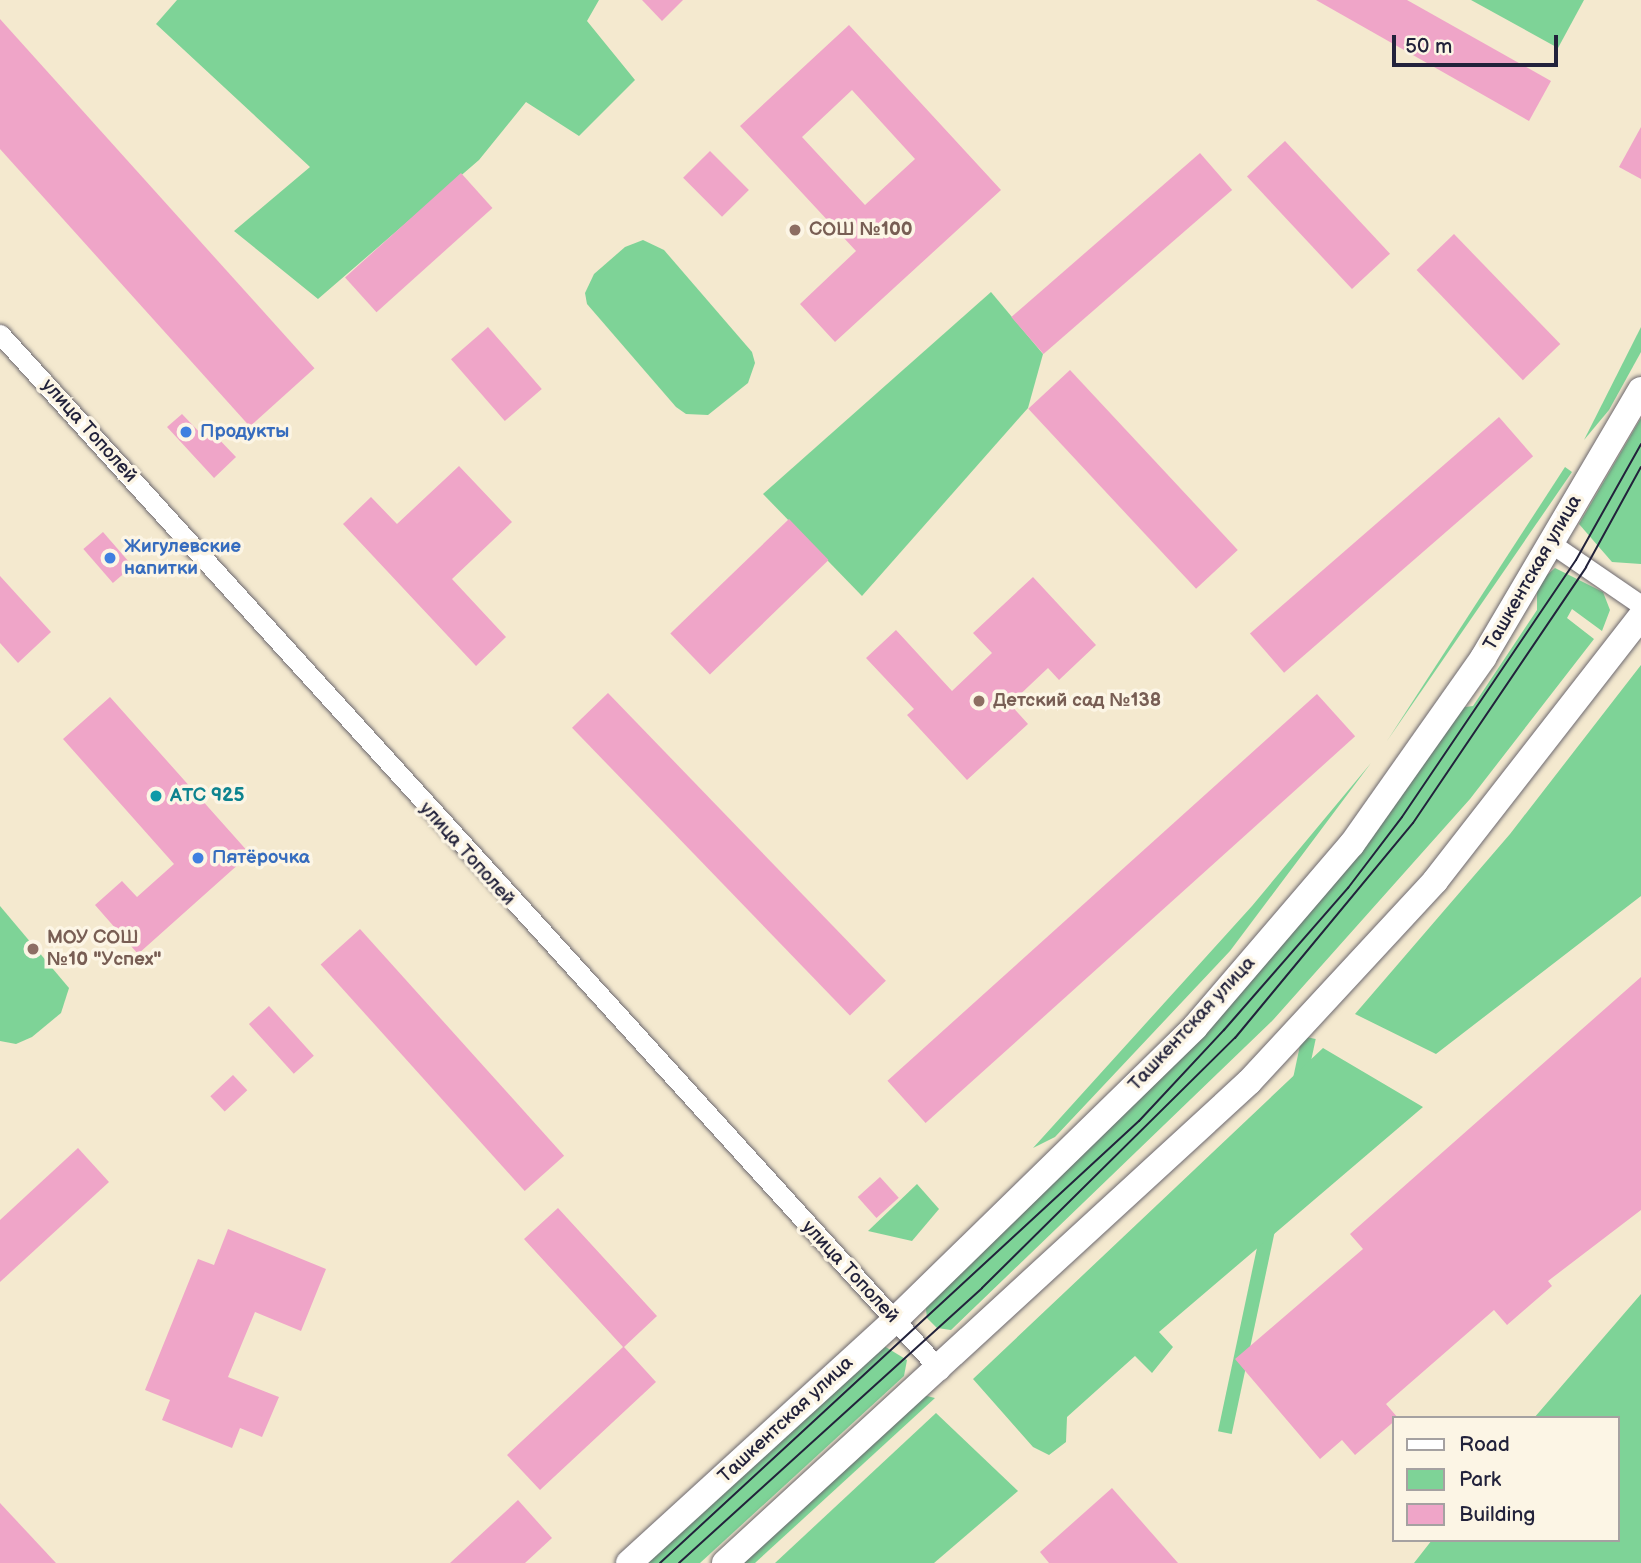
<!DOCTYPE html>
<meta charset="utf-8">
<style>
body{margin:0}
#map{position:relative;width:1641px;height:1563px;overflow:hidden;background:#f4e9cf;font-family:"Balsamiq Sans",sans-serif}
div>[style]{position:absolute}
.green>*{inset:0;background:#7ed397;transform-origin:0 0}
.building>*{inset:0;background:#efa5c8;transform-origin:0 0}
.roads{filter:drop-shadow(0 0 2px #6c686f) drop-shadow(0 0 2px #6c686f)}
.minor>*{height:19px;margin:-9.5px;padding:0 9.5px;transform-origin:9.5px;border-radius:9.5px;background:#fff}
.secondary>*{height:26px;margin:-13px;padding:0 13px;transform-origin:13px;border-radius:13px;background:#fff}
.tram>*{height:2px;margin:-1px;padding:0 1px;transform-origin:1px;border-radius:1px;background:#22223b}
.dots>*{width:19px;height:19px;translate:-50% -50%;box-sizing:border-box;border:4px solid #fcf5e5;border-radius:50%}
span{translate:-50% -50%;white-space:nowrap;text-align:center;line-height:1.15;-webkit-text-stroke:7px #fcf5e5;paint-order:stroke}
.education-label{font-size:19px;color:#785e54;font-weight:700}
.left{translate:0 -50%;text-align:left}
.street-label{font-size:19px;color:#22223b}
.shop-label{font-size:19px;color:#366cbe;font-weight:700}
.culture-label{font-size:19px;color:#0d838f;font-weight:700}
.legend{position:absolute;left:1392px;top:1416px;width:228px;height:126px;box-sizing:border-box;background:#fcf5e5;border:2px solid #a5a1a1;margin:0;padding:9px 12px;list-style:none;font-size:21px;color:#22223b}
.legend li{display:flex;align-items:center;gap:14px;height:35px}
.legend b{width:35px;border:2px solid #a5a1a1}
.scale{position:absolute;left:1392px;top:35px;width:166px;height:32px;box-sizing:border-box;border:4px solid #22223b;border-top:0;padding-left:9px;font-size:21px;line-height:24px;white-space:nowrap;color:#22223b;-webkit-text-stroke:5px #fcf5e5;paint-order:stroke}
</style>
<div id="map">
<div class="green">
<div style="clip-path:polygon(177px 0,599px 0,587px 21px,635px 80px,579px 136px,526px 102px,479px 160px,318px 299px,234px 231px,310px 167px,156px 24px)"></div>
<div style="clip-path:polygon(1471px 0,1584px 0,1558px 48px)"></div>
<div style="clip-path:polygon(643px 240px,664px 250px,752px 352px,755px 363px,748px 383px,708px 415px,686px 414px,676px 407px,587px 304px,585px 293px,594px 274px,625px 247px)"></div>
<div style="clip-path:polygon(991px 292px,1043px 354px,1028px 408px,862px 596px,763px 494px)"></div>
<div style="clip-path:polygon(1641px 327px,1641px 352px,1609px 410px,1584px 440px)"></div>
<div style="clip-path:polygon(1641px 418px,1641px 564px,1612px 562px,1579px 524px)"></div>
<div style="clip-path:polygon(1565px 467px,1572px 472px,1387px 741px)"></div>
<div style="clip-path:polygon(1555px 568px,1603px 592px,1610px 610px,1602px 631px,1572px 609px,1567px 618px,1594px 639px,1470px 799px,1273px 1020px,951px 1330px,937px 1328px,927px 1318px,924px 1292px,1134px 1097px,1458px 708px,1473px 706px,1537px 610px,1537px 584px)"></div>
<div style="clip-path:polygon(1641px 665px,1641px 896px,1436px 1054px,1355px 1014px,1510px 834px)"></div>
<div style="clip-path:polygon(1371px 763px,1230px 951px,1055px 1137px,1033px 1148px,1252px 906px)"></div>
<div style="clip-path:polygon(0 906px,69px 988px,61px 1013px,32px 1037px,16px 1044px,0 1041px)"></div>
<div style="left:1302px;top:1036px;width:14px;height:404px;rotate:12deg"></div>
<div style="clip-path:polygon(1323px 1048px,1423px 1107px,1159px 1332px,1173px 1347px,1152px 1373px,1135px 1356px,1067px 1417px,1066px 1442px,1049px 1455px,1033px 1447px,973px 1379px)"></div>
<div style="clip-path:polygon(917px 1184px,939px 1209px,912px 1241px,868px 1231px)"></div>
<div style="clip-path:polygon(1641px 1294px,1641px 1563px,1414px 1563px,1432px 1540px,1618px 1540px,1618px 1418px,1534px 1418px)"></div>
<div style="clip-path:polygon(884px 1346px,907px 1360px,904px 1376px,700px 1563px,641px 1563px)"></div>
<div style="clip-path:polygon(923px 1395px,935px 1398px,755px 1563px,737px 1563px)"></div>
<div style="clip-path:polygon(936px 1413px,1018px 1491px,934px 1563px,775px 1563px)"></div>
</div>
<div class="building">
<div style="clip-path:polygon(642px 0,683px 0,662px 21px)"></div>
<div style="clip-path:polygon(1316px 0,1407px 0,1551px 81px,1529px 121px)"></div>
<div style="left:0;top:19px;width:470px;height:87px;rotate:48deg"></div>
<div style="clip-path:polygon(evenodd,849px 25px,1001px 190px,835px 342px,800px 304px,856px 251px,740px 126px,849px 25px,852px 90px,915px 159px,865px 205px,802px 137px,852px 90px)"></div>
<div style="clip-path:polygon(1641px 127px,1641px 179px,1619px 167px)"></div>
<div style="left:1285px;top:141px;width:154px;height:52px;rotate:47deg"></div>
<div style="left:710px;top:151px;width:55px;height:38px;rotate:45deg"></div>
<div style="left:1200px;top:153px;width:49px;height:250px;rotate:49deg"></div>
<div style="left:461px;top:173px;width:47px;height:156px;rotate:48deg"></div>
<div style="left:1454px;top:234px;width:153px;height:52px;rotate:46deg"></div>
<div style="left:488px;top:327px;width:82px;height:49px;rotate:49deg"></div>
<div style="left:1070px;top:370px;width:246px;height:57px;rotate:47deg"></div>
<div style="clip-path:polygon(182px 414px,206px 439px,213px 433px,236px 457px,214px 478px,167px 427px)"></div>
<div style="left:1499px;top:417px;width:52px;height:330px;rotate:49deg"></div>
<div style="clip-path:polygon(459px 466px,512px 522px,452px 579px,506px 637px,476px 666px,343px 524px,371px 497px,397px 524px)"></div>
<div style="left:789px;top:519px;width:57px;height:165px;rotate:46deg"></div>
<div style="left:103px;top:532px;width:45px;height:26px;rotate:49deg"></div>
<div style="clip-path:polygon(0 576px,51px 632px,18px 663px,0 643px)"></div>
<div style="clip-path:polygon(1033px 577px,1096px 645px,1059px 680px,1048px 668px,1010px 704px,1028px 724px,967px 780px,907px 715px,914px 709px,866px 658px,896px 630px,952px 691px,992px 653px,973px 633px)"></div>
<div style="left:608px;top:693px;width:400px;height:50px;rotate:46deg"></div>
<div style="left:1317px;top:694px;width:57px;height:578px;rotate:48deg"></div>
<div style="clip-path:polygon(110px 697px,250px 854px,138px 954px,95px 905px,122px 881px,137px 897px,174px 864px,63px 739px)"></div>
<div style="left:360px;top:929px;width:305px;height:53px;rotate:48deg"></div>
<div style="clip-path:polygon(1641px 977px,1641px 1210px,1548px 1281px,1552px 1286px,1507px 1325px,1494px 1310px,1386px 1404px,1398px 1418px,1355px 1455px,1342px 1440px,1320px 1459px,1235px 1359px,1363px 1249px,1350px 1234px)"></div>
<div style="left:269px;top:1006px;width:67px;height:27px;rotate:48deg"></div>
<div style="left:233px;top:1075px;width:21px;height:31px;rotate:47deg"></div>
<div style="clip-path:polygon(78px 1148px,109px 1182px,0 1282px,0 1220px)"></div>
<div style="left:880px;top:1177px;width:28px;height:30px;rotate:48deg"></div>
<div style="clip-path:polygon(558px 1208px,657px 1316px,624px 1347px,656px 1382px,540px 1490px,507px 1455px,623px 1347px,524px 1239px)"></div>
<div style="clip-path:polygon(228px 1229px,326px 1269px,301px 1331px,255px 1312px,228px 1377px,279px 1397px,262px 1437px,240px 1428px,232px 1448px,162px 1420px,170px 1400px,145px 1390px,198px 1259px,214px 1265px)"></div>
<div style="clip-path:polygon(1112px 1488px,1178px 1563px,1049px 1563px,1040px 1552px)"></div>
<div style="clip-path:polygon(518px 1500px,552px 1538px,525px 1563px,450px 1563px)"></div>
<div style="clip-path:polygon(0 1503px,56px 1563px,0 1563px)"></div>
</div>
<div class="roads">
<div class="minor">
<div style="left:0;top:334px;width:1399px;rotate:47.78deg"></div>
<div style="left:1552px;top:544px;width:108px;rotate:34.4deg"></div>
</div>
<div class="secondary">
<div style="left:629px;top:1563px;width:360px;rotate:-42.4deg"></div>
<div style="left:895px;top:1320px;width:419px;rotate:-44.3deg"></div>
<div style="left:1195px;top:1027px;width:241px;rotate:-49.4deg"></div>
<div style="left:1352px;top:844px;width:228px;rotate:-54.8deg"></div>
<div style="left:1483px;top:658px;width:311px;rotate:-59.5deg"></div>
<div style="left:725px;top:1563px;width:711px;rotate:-42.55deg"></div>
<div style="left:1249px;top:1082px;width:274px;rotate:-47.2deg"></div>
<div style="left:1435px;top:881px;width:336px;rotate:-52.1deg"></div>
</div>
</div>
<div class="tram">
<div style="left:660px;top:1563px;width:652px;rotate:-42.7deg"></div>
<div style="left:1139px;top:1121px;width:125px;rotate:-47deg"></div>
<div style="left:1224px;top:1030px;width:189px;rotate:-48.9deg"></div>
<div style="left:1348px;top:888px;width:89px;rotate:-52.7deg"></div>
<div style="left:1402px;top:817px;width:310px;rotate:-55.9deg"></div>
<div style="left:1576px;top:560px;width:133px;rotate:-60.7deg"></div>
<div style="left:679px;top:1563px;width:409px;rotate:-42.2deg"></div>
<div style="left:982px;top:1288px;width:356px;rotate:-44.7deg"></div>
<div style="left:1235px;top:1038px;width:279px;rotate:-50.4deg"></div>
<div style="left:1413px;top:823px;width:309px;rotate:-55.9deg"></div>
<div style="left:1586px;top:567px;width:114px;rotate:-61.2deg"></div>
</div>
<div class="dots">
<div style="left:795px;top:230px;background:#8d6e63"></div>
<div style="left:186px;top:432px;background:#3f7fe0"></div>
<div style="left:110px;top:558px;background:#3f7fe0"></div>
<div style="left:979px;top:701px;background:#8d6e63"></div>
<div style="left:156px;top:796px;background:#0f9aa8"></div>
<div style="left:198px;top:858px;background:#3f7fe0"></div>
<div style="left:33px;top:949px;background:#8d6e63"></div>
</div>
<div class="education-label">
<span class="left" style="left:809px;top:230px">СОШ №100</span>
<span class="left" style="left:993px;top:701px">Детский сад №138</span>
<span class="left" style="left:47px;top:949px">МОУ СОШ<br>№10 "Успех"</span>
</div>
<div class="street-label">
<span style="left:89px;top:431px;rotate:48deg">улица Тополей</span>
<span style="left:1533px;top:573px;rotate:-60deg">Ташкентская улица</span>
<span style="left:467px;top:854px;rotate:48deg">улица Тополей</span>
<span style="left:1192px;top:1024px;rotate:-47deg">Ташкентская улица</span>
<span style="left:850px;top:1272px;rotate:47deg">улица Тополей</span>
<span style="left:786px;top:1420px;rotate:-43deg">Ташкентская улица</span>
</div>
<div class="shop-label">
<span class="left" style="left:200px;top:432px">Продукты</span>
<span class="left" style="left:124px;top:558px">Жигулевские<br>напитки</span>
<span class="left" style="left:212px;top:858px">Пятёрочка</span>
</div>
<div class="culture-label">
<span class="left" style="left:170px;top:796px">АТС 925</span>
</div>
<ul class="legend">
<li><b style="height:9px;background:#fff"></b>Road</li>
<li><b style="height:19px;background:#7ed397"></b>Park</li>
<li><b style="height:19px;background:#efa5c8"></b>Building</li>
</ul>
<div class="scale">50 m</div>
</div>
